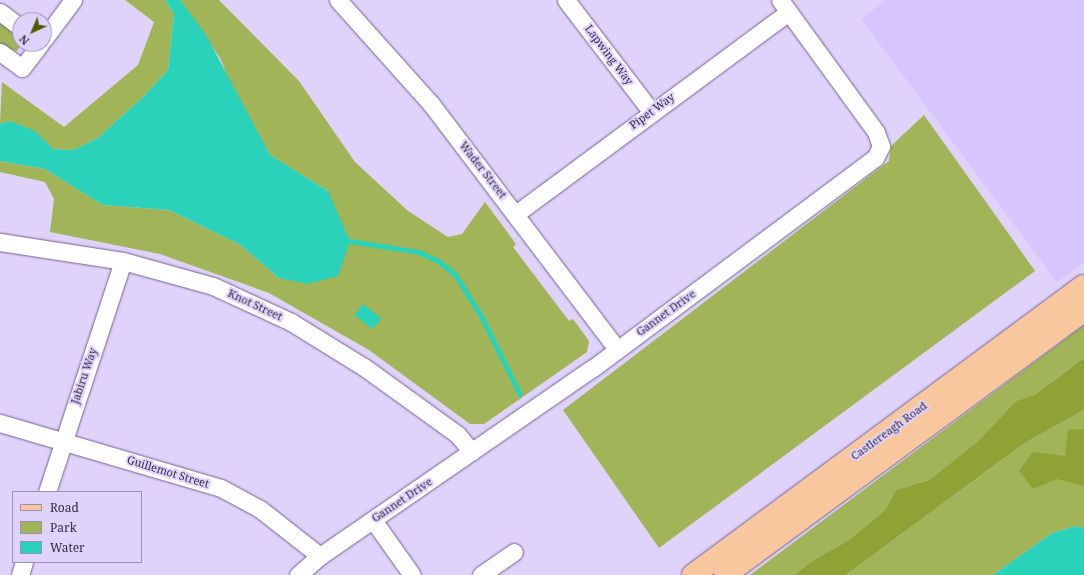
<!DOCTYPE html>
<style>
body{margin:0}
#map{position:relative;width:1084px;height:575px;overflow:hidden;background:#dfd2fb;font-family:"Noto Serif",serif}
div>[style]{position:absolute}
.built>*{inset:0;background:#d7c5ff}
.green>*{inset:0;background:#a1b458}
.forest>*{inset:0;background:#8ea236}
.water>*{inset:0;background:#2ad2b9;transform-origin:0 0}
.stream>*{height:4.5px;margin:-2.25px;padding:0 2.25px;transform-origin:2.25px;border-radius:2.25px;background:#2ad2b9}
.roads{filter:drop-shadow(0 0 1px #736491) drop-shadow(0 0 1px #736491)}
.street>*{height:17px;margin:-8.5px;padding:0 8.5px;transform-origin:8.5px;border-radius:8.5px;background:#fff}
.primary>*{height:22px;margin:-11px;padding:0 11px;transform-origin:11px;border-radius:11px;background:#f9c79d}
span{translate:-50% -50%;white-space:nowrap;text-align:center;line-height:1.15;-webkit-text-stroke:4px #dfd2fb;paint-order:stroke}
.street-label{font-size:11px;color:#332c40}
.legend{position:absolute;left:12px;top:491px;width:130px;height:72px;box-sizing:border-box;background:#dfd2fb;border:1px solid #9a90b0;margin:0;padding:5px 7px;list-style:none;font-size:12px;color:#332c40}
.legend li{display:flex;align-items:center;gap:8px;height:20px}
.legend b{width:20px;border:1px solid #9a90b0}
.north{position:absolute;left:12px;top:12px;width:40px;height:40px;box-sizing:border-box;background:#dfd2fb;border:1px solid #9a90b0;border-radius:50%;rotate:224deg;font-size:11px;font-weight:700;line-height:16px;text-align:center;color:#332c40}
.north::after{content:'';display:block;margin:auto;width:14px;height:18px;background:#4f5d00;clip-path:polygon(50% 0,100% 100%,50% 72%,0 100%)}
</style>
<div id="map">
<div class="built">
<div style="clip-path:polygon(886px 0,1084px 0,1084px 263px,1057px 282px,861px 19px)"></div>
</div>
<div class="green">
<div style="clip-path:polygon(125px 0,165px 0,174px 14px,168px 70px,144px 96px,98px 138px,73px 150px,53px 149px,34px 131px,10px 121px,0 124px,2px 82px,64px 127px,138px 65px,154px 22px)"></div>
<div style="clip-path:polygon(180px 0,219px 0,299px 81px,355px 162px,408px 211px,448px 237px,462px 234px,485px 202px,516px 244px,513px 247px,569px 321px,573px 319px,589px 341px,587px 352px,484px 424px,470px 424px,369px 350px,269px 293px,160px 254px,50px 232px,54px 199px,45px 182px,0 172px,0 161px,45px 169px,103px 205px,169px 210px,239px 244px,279px 278px,328px 191px,270px 155px,238px 101px,220px 58px)"></div>
<div style="clip-path:polygon(0 22px,18px 35px,21px 45px,17px 51px,0 47px)"></div>
<div style="clip-path:polygon(924px 115px,1035px 271px,659px 548px,563px 410px,889px 161px,891px 146px)"></div>
<div style="clip-path:polygon(1084px 325px,1084px 358px,1036px 394px,1016px 401px,977px 442px,929px 480px,896px 490px,885px 510px,849px 540px,815px 559px,794px 575px,750px 575px)"></div>
<div style="clip-path:polygon(1084px 410px,1084px 529px,1076px 526px,1052px 533px,993px 575px,846px 575px,1023px 444px)"></div>
</div>
<div class="forest">
<div style="clip-path:polygon(1084px 358px,1084px 410px,1023px 444px,846px 575px,794px 575px,815px 559px,849px 540px,885px 510px,896px 490px,929px 480px,977px 442px,1016px 401px,1036px 394px)"></div>
<div style="clip-path:polygon(1084px 429px,1084px 486px,1057px 479px,1033px 489px,1019px 471px,1033px 452px,1065px 456px,1068px 430px)"></div>
</div>
<div class="water">
<div style="clip-path:polygon(165px 0,180px 0,206px 35px,270px 155px,328px 191px,350px 241px,338px 276px,307px 284px,279px 278px,239px 244px,169px 210px,103px 205px,45px 169px,0 161px,0 124px,10px 121px,35px 131px,53px 149px,73px 150px,98px 138px,144px 96px,168px 70px,174px 14px)"></div>
<div style="left:363px;top:304px;width:23px;height:14px;rotate:38deg"></div>
<div style="clip-path:polygon(1076px 526px,1084px 529px,1084px 575px,993px 575px,1052px 533px)"></div>
</div>
<div class="stream">
<div style="left:350px;top:241px;width:70px;rotate:9.1deg"></div>
<div style="left:419px;top:252px;width:23px;rotate:25deg"></div>
<div style="left:440px;top:262px;width:19px;rotate:39deg"></div>
<div style="left:455px;top:274px;width:51px;rotate:57.9deg"></div>
<div style="left:482px;top:317px;width:86px;rotate:63.7deg"></div>
</div>
<div class="roads">
<div class="street">
<div style="left:338px;top:0;width:140px;rotate:48.2deg"></div>
<div style="left:431px;top:104px;width:308px;rotate:52.8deg"></div>
<div style="left:566px;top:0;width:140px;rotate:52.6deg"></div>
<div style="left:0;top:12px;width:25px;rotate:37deg"></div>
<div style="left:44px;top:39px;width:49px;rotate:-53.4deg"></div>
<div style="left:0;top:52px;width:27px;rotate:36deg"></div>
<div style="left:22px;top:68px;width:30px;rotate:-53deg"></div>
<div style="left:517px;top:213px;width:338px;rotate:-36.5deg"></div>
<div style="left:0;top:242px;width:124px;rotate:8.8deg"></div>
<div style="left:123px;top:261px;width:93px;rotate:15.5deg"></div>
<div style="left:213px;top:286px;width:86px;rotate:24.8deg"></div>
<div style="left:291px;top:322px;width:86px;rotate:31.7deg"></div>
<div style="left:364px;top:367px;width:115px;rotate:35.8deg"></div>
<div style="left:457px;top:434px;width:23px;rotate:50deg"></div>
<div style="left:0;top:423px;width:230px;rotate:16.4deg"></div>
<div style="left:221px;top:488px;width:44px;rotate:28.3deg"></div>
<div style="left:260px;top:509px;width:76px;rotate:38.1deg"></div>
<div style="left:47px;top:492px;width:243px;rotate:-71.8deg"></div>
<div style="left:373px;top:520px;width:67px;rotate:54.7deg"></div>
<div style="left:20px;top:575px;width:14px;rotate:-73deg"></div>
<div style="left:298px;top:575px;width:29px;rotate:-41deg"></div>
<div style="left:320px;top:556px;width:331px;rotate:-34.6deg"></div>
<div style="left:593px;top:368px;width:352px;rotate:-36.7deg"></div>
<div style="left:875px;top:158px;width:13px;rotate:-63deg"></div>
<div style="left:881px;top:146px;width:15px;rotate:-110deg"></div>
<div style="left:876px;top:132px;width:163px;rotate:-126deg"></div>
<div style="left:481px;top:575px;width:40px;rotate:-34.9deg"></div>
</div>
<div class="primary">
<div style="left:693px;top:575px;width:486px;rotate:-36.5deg"></div>
<div style="left:725px;top:575px;width:446px;rotate:-36.4deg"></div>
</div>
</div>
<div class="street-label">
<span style="left:609px;top:55px;rotate:53deg">Lapwing Way</span>
<span style="left:652px;top:111px;rotate:-36deg">Pipet Way</span>
<span style="left:483px;top:170px;rotate:52deg">Wader Street</span>
<span style="left:255px;top:305px;rotate:25deg">Knot Street</span>
<span style="left:666px;top:313px;rotate:-36deg">Gannet Drive</span>
<span style="left:84px;top:376px;rotate:-71deg">Jabiru Way</span>
<span style="left:889px;top:431px;rotate:-36deg">Castlereagh Road</span>
<span style="left:168px;top:472px;rotate:17deg">Guillemot Street</span>
<span style="left:402px;top:500px;rotate:-34deg">Gannet Drive</span>
</div>
<ul class="legend">
<li><b style="height:5px;background:#f9c79d"></b>Road</li>
<li><b style="height:11px;background:#a1b458"></b>Park</li>
<li><b style="height:11px;background:#2ad2b9"></b>Water</li>
</ul>
<div class="north">N</div>
</div>
